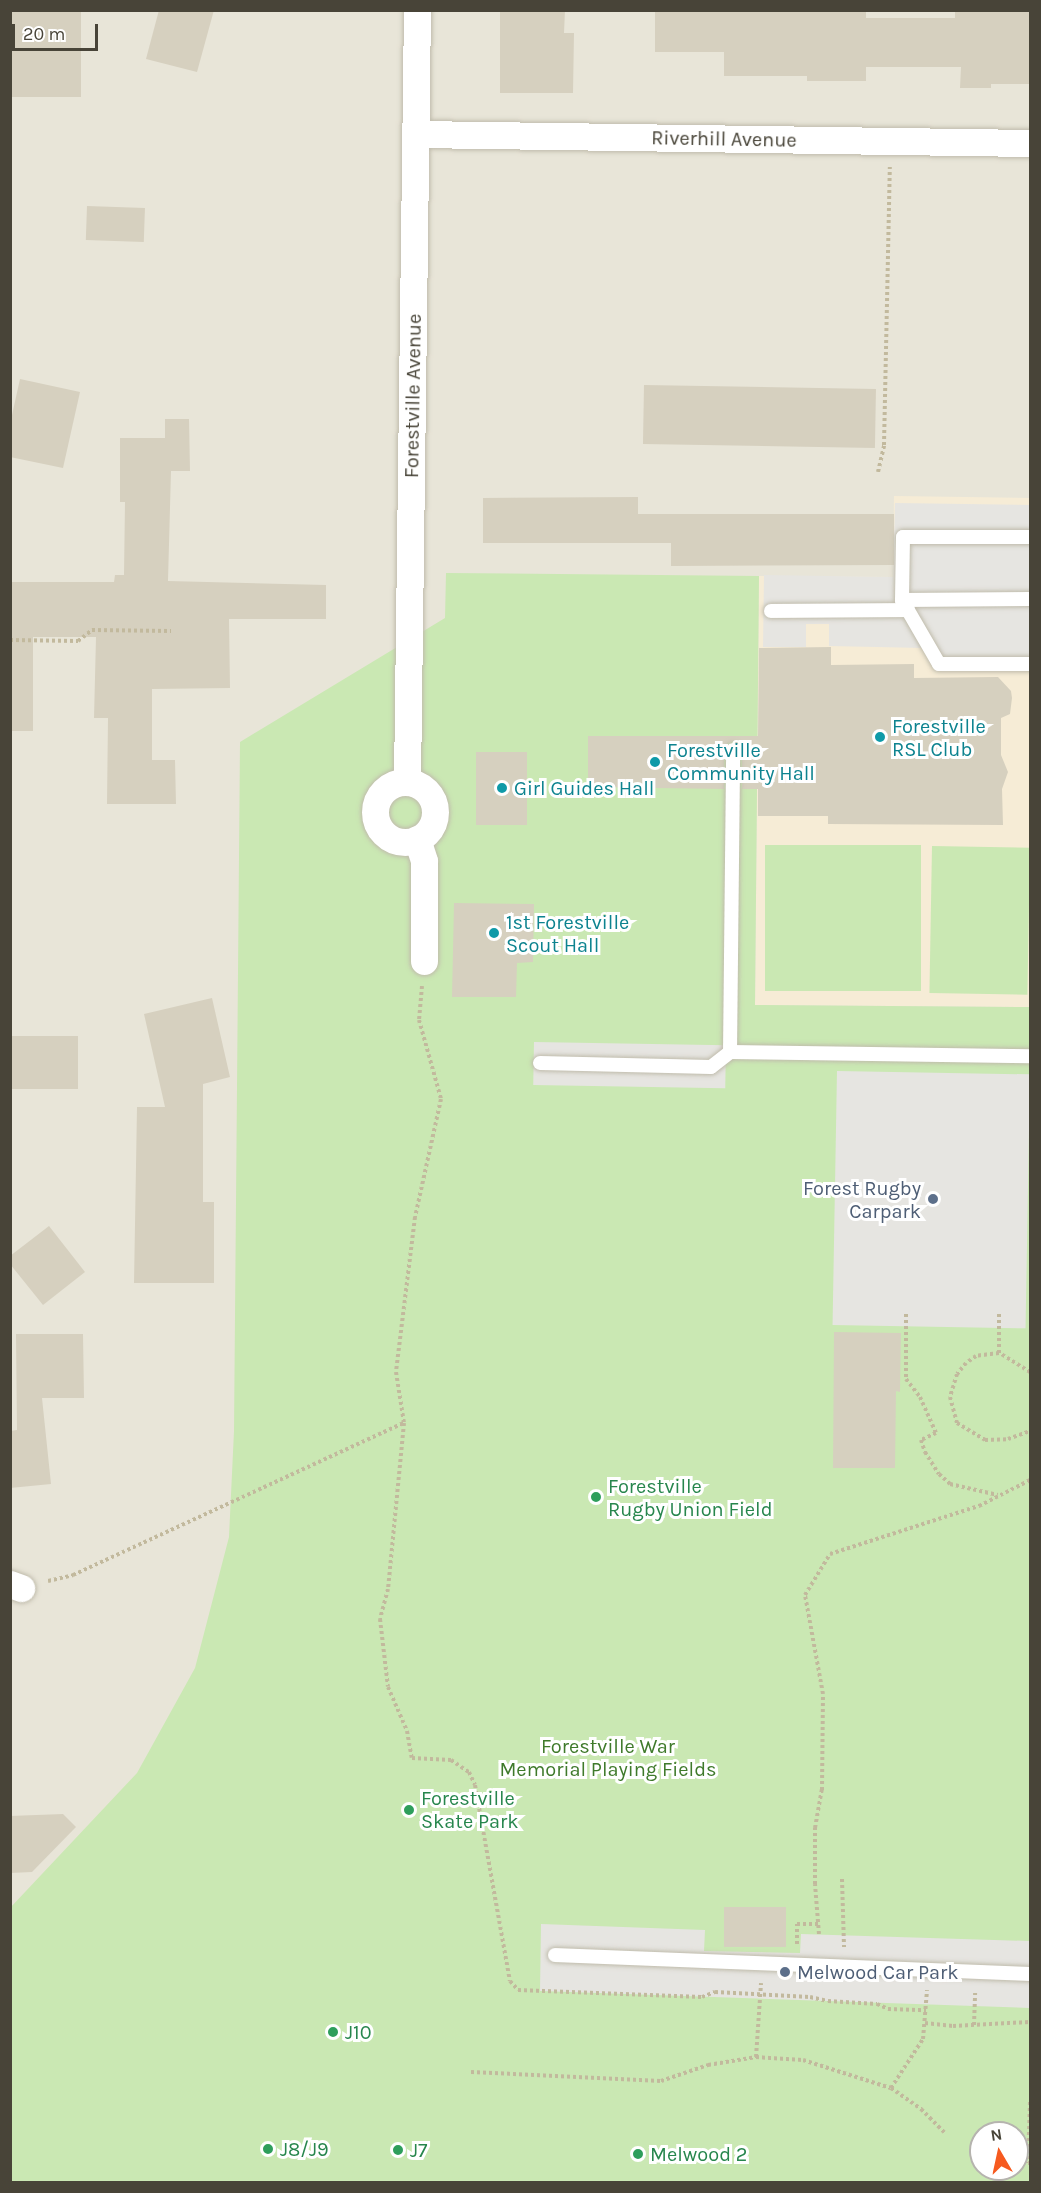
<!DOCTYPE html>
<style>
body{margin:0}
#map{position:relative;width:1041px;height:2193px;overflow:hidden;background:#f4f3ea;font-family:Karla,sans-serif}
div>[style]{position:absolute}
.residential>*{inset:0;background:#e8e5d8}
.commercial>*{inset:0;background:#f6ecd6}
.green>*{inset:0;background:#cae8b3;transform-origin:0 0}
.parking>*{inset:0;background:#e6e5e1;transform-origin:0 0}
.building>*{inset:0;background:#d6d0bf;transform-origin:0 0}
.path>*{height:4px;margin-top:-2px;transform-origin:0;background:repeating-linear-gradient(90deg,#c2b99d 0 3px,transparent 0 6px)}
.roads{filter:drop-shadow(0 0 2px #c0bcac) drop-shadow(0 0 2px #c0bcac)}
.service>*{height:14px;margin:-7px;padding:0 7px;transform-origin:7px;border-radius:7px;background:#fff}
.minor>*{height:27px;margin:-13.5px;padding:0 13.5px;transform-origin:13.5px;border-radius:13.5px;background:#fff}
.minor>.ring{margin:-13.5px;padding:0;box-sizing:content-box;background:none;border:27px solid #fff;border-radius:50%}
.dots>*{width:16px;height:16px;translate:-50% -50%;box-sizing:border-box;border:3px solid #fff;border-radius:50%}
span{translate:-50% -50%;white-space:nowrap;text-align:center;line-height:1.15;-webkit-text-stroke:6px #fff;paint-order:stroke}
.street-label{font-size:20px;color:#484438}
.culture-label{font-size:20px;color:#0d838f}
.left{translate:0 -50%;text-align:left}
.service-label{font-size:20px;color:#4e5e75}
.right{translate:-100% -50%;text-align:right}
.leisure-label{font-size:20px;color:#27864d}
.park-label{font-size:20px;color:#3f7a2b}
.frame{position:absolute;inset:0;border:12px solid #484438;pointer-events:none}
.north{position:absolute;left:969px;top:2121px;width:60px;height:60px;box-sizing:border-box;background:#fff;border:2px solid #b6b4af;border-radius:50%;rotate:351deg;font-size:16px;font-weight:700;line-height:24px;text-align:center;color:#484438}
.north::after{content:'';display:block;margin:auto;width:21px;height:27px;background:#f65a1f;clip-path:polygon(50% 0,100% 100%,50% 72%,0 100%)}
.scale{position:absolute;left:12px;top:24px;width:86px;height:27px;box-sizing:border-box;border:3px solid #484438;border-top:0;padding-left:8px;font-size:18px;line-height:21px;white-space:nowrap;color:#484438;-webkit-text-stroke:4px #fff;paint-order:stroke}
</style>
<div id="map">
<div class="residential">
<div style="clip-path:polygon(evenodd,11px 11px,1030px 11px,1030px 2182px,11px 2182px,11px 11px,981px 2133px,1017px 2133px,1017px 2169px,981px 2169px,981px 2133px)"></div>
</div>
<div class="commercial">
<div style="clip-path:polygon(894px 496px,1030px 498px,1030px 1007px,755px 1005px,759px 576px,893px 577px)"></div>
</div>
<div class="green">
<div style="clip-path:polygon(evenodd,446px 573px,759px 576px,755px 1005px,1030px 1007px,1030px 2182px,11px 2182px,10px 1908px,137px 1773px,195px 1668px,229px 1537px,234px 1431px,240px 742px,445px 618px,446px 573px,981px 2133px,1017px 2133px,1017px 2169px,981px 2169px,981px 2133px)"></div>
<div style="left:765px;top:845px;width:156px;height:146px"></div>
<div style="left:932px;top:846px;width:98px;height:147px;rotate:1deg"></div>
</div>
<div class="parking">
<div style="clip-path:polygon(895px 503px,1030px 505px,1030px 671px,936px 671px,924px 648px,829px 646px,829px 624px,806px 624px,806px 647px,763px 647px,764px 575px,893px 577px)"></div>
<div style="left:534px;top:1042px;width:192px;height:43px;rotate:1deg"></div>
<div style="left:837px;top:1071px;width:193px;height:254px;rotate:1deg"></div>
<div style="clip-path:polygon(541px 1924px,705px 1930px,704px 1951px,800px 1953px,801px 1934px,1030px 1941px,1030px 2008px,540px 1991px)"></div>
</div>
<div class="building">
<div style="left:10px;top:10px;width:71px;height:87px"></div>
<div style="clip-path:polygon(159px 10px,214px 10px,197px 72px,146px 59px)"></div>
<div style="clip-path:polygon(500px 10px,565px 10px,564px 33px,574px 33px,573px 93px,500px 93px)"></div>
<div style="clip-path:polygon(655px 10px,866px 10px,866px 18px,955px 18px,955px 10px,1030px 10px,1030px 84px,991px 84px,991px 88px,960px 88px,961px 67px,866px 67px,866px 81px,807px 81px,807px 76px,724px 76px,724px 52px,655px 52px)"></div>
<div style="left:87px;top:206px;width:58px;height:34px;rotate:2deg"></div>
<div style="clip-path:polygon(20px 379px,80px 392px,63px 468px,10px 457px,10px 424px)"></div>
<div style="left:644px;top:385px;width:232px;height:59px;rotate:1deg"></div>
<div style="clip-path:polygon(165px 419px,189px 419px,190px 471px,171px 471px,168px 581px,326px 585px,326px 619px,229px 619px,230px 688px,152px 689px,152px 760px,175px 760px,176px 804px,107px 804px,108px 718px,94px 718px,96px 637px,33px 637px,33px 731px,10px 731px,10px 582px,114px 582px,115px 575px,124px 575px,125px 502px,120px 502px,120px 438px,165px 438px)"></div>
<div style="clip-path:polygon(638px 497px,638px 514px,894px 514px,894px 565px,671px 566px,671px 543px,483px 543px,483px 498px)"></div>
<div style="clip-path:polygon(831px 647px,831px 665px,914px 664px,914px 678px,998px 677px,1011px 691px,1012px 698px,1010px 714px,1001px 718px,1001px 755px,1008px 772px,1002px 789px,1003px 825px,828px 824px,828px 816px,758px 816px,758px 789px,742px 789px,742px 750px,734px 741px,728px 743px,724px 749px,724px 789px,588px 787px,588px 736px,758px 736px,759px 648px)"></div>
<div style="left:476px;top:752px;width:51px;height:73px"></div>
<div style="clip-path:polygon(454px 903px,534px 904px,533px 962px,517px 963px,516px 997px,452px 997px)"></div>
<div style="clip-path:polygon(212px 998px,230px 1077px,203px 1084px,203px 1202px,214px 1202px,214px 1283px,134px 1283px,137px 1107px,165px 1107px,144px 1014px)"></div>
<div style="left:10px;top:1036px;width:68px;height:53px"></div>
<div style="clip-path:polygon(49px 1226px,85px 1272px,43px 1305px,10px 1264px,10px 1256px)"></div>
<div style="clip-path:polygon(834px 1332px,901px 1333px,900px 1392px,896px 1391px,895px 1468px,833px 1468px)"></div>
<div style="clip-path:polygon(16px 1334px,83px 1334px,84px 1398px,42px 1398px,51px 1484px,10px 1488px,10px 1431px,17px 1430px)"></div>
<div style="clip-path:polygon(63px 1814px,76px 1827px,32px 1872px,10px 1873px,10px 1816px)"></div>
<div style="left:786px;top:1907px;width:40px;height:62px;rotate:90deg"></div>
</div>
<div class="path">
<div style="left:878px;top:472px;width:28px;rotate:-77deg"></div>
<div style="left:884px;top:445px;width:278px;rotate:-88.8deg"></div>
<div style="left:10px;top:640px;width:68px;rotate:0.8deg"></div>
<div style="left:78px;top:641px;width:18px;rotate:-38deg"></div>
<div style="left:92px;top:630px;width:79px;rotate:0.7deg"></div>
<div style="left:422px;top:986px;width:34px;rotate:95deg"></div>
<div style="left:419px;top:1020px;width:82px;rotate:74.4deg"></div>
<div style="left:441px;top:1099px;width:121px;rotate:102.4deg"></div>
<div style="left:415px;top:1217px;width:156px;rotate:97deg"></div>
<div style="left:396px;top:1372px;width:52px;rotate:81.1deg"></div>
<div style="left:404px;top:1423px;width:167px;rotate:95.5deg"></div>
<div style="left:388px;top:1589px;width:31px;rotate:105deg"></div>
<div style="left:380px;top:1619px;width:68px;rotate:83.3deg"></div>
<div style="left:388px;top:1687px;width:48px;rotate:66.6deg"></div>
<div style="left:407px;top:1731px;width:27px;rotate:80deg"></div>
<div style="left:412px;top:1758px;width:39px;rotate:3deg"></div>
<div style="left:451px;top:1760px;width:22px;rotate:34deg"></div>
<div style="left:469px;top:1772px;width:14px;rotate:65deg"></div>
<div style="left:475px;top:1785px;width:199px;rotate:79.9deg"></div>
<div style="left:510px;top:1981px;width:12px;rotate:48deg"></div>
<div style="left:518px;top:1990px;width:184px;rotate:2.2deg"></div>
<div style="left:702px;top:1997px;width:14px;rotate:-21deg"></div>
<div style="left:715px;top:1992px;width:95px;rotate:3deg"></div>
<div style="left:810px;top:1997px;width:18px;rotate:13deg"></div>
<div style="left:828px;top:2001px;width:49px;rotate:3.5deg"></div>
<div style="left:877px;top:2004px;width:12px;rotate:24deg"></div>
<div style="left:888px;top:2009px;width:38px;rotate:2deg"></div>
<div style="left:906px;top:1314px;width:65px;rotate:90deg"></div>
<div style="left:906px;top:1379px;width:23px;rotate:52deg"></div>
<div style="left:920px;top:1397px;width:39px;rotate:66deg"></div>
<div style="left:936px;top:1433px;width:17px;rotate:155deg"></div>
<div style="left:921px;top:1440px;width:13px;rotate:72deg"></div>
<div style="left:925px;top:1452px;width:26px;rotate:58deg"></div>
<div style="left:939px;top:1474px;width:15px;rotate:42deg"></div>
<div style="left:950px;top:1484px;width:49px;rotate:12.9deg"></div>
<div style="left:999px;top:1353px;width:40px;rotate:-90deg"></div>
<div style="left:1030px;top:1372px;width:36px;rotate:-148deg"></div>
<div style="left:999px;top:1353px;width:23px;rotate:173deg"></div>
<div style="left:976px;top:1356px;width:12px;rotate:145deg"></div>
<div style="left:966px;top:1363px;width:14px;rotate:129deg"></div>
<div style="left:957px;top:1374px;width:24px;rotate:107deg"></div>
<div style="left:950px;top:1397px;width:27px;rotate:75deg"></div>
<div style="left:957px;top:1423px;width:33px;rotate:31deg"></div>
<div style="left:985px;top:1440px;width:23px;rotate:-2deg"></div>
<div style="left:1008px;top:1439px;width:23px;rotate:-20deg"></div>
<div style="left:48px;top:1581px;width:26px;rotate:-13deg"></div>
<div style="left:73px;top:1575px;width:364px;rotate:-24.7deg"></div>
<div style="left:842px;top:1879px;width:68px;rotate:88.3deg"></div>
<div style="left:819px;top:1934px;width:50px;rotate:-94.6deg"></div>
<div style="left:815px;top:1884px;width:56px;rotate:-90deg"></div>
<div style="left:815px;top:1828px;width:39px;rotate:-80deg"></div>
<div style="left:822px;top:1790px;width:96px;rotate:-89.4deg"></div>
<div style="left:823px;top:1694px;width:101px;rotate:-100.3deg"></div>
<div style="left:805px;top:1595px;width:48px;rotate:-58.6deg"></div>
<div style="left:830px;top:1554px;width:157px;rotate:-17.9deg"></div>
<div style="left:979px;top:1506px;width:57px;rotate:-27deg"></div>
<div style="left:797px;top:1944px;width:20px;rotate:-90deg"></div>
<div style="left:797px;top:1924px;width:21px"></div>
<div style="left:925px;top:2023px;width:28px;rotate:6deg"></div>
<div style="left:953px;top:2026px;width:77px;rotate:-3deg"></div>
<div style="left:974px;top:2025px;width:32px;rotate:-88deg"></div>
<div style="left:756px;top:2057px;width:74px;rotate:-86.1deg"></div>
<div style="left:471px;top:2072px;width:190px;rotate:2.7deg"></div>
<div style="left:661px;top:2081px;width:50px;rotate:-18.8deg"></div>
<div style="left:708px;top:2065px;width:49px;rotate:-9.5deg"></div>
<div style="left:756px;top:2057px;width:47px;rotate:3.7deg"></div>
<div style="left:803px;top:2060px;width:92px;rotate:17.7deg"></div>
<div style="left:891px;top:2088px;width:37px;rotate:35deg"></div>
<div style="left:921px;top:2109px;width:33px;rotate:45deg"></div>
<div style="left:891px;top:2088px;width:59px;rotate:-56.9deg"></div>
<div style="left:923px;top:2039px;width:49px;rotate:-85.3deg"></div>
<div style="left:1030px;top:2102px;width:61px;rotate:91.9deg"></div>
<div style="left:1028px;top:2163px;width:2px"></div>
</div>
<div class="roads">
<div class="service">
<div style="left:1030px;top:537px;width:127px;rotate:180deg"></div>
<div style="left:903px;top:537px;width:63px;rotate:90.9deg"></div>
<div style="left:902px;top:600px;width:74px;rotate:60deg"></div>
<div style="left:939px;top:664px;width:91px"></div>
<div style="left:902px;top:600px;width:128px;rotate:-0.4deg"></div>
<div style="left:771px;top:611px;width:137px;rotate:-0.4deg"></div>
<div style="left:730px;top:1052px;width:302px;rotate:-89.4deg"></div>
<div style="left:540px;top:1063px;width:171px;rotate:1.3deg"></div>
<div style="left:711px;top:1067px;width:24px;rotate:-38deg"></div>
<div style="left:730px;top:1052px;width:300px;rotate:0.8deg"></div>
<div style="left:555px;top:1955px;width:475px;rotate:2.3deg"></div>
</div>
<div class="minor">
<div style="left:417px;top:134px;width:613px;rotate:0.84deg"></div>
<div style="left:407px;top:782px;width:772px;rotate:-89.26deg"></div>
<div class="ring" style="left:375px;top:782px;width:33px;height:33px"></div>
<div style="left:417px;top:839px;width:23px;rotate:72deg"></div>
<div style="left:424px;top:861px;width:100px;rotate:90deg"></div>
<div style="left:10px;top:1584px;width:12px;rotate:20deg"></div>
</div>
</div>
<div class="dots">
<div style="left:880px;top:737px;background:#0f9aa8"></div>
<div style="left:655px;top:762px;background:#0f9aa8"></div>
<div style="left:502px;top:788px;background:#0f9aa8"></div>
<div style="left:494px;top:933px;background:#0f9aa8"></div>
<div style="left:933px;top:1199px;background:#5c6f8a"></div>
<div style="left:596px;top:1497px;background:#2e9e5b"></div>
<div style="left:409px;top:1810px;background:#2e9e5b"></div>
<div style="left:785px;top:1972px;background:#5c6f8a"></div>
<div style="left:333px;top:2032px;background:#2e9e5b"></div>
<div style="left:268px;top:2149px;background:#2e9e5b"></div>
<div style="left:398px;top:2150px;background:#2e9e5b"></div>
<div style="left:638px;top:2154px;background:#2e9e5b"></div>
</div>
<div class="street-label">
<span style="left:724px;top:139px;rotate:1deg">Riverhill Avenue</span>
<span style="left:413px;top:396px;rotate:-89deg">Forestville Avenue</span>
</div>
<div class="culture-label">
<span class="left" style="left:892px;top:738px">Forestville<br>RSL Club</span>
<span class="left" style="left:667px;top:762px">Forestville<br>Community Hall</span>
<span class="left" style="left:514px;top:788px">Girl Guides Hall</span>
<span class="left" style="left:506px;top:934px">1st Forestville<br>Scout Hall</span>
</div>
<div class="service-label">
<span class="right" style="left:921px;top:1200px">Forest Rugby<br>Carpark</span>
<span class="left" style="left:797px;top:1972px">Melwood Car Park</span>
</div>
<div class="leisure-label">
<span class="left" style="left:608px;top:1498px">Forestville<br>Rugby Union Field</span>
<span class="left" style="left:421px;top:1810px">Forestville<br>Skate Park</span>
<span class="left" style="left:345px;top:2032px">J10</span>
<span class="left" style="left:280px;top:2149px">J8/J9</span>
<span class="left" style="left:410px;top:2150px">J7</span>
<span class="left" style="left:650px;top:2154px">Melwood 2</span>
</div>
<div class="park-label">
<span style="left:608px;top:1758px">Forestville War<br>Memorial Playing Fields</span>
</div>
<div class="frame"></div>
<div class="north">N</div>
<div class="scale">20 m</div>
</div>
